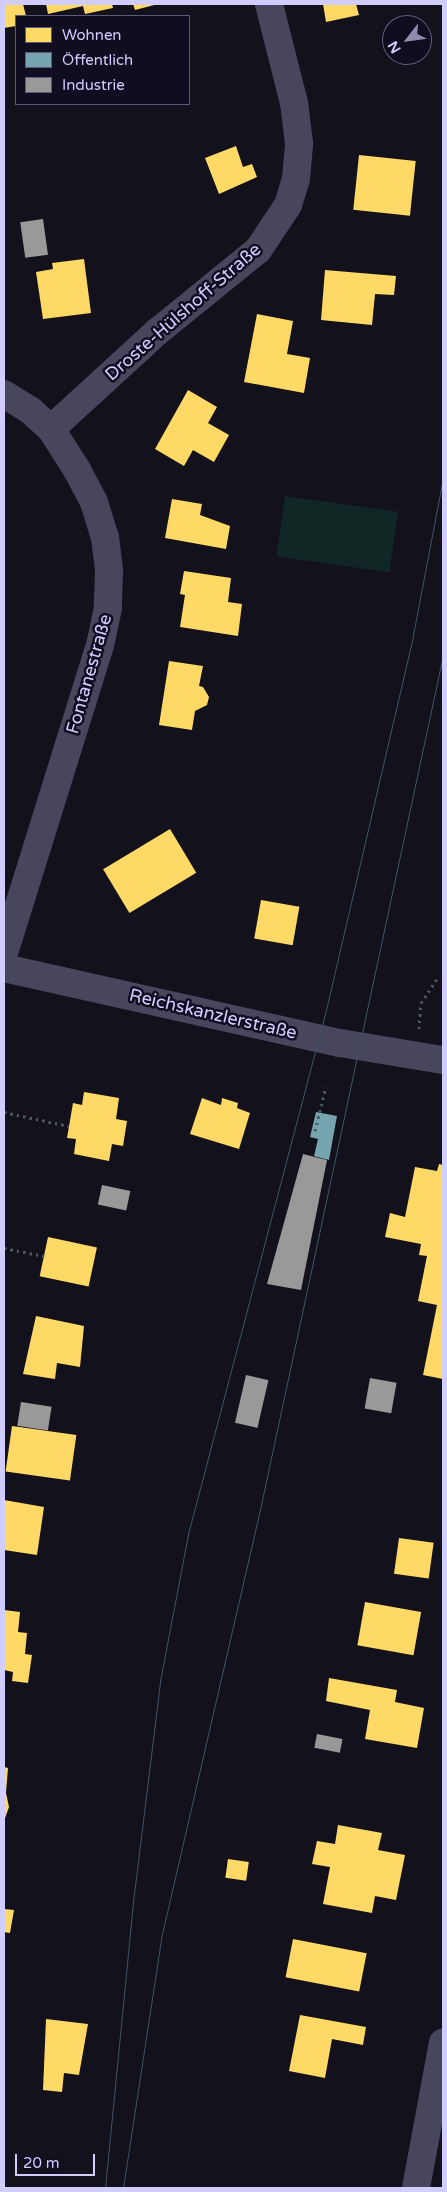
<!DOCTYPE html>
<meta charset="utf-8">
<style>
body{margin:0}
#map{position:relative;width:447px;height:2192px;overflow:hidden;background:#13111c;font-family:"Varela Round",sans-serif}
div>[style]{position:absolute}
.green>*{inset:0;background:#102726;transform-origin:0 0}
.homes>*{inset:0;background:#ffd966;transform-origin:0 0}
.public>*{inset:0;background:#76a5af}
.industry>*{inset:0;background:#999;transform-origin:0 0}
.path>*{height:3px;margin-top:-1.5px;transform-origin:0;background:repeating-linear-gradient(90deg,#495864 0 2.5px,transparent 0 6.5px)}
.minor>*{height:28px;margin:-14px;padding:0 14px;transform-origin:14px;border-radius:14px;background:#47465d}
.tram>*{height:1px;margin:-0.5px;padding:0 0.5px;transform-origin:0.5px;border-radius:0.5px;background:#405564}
span{translate:-50% -50%;white-space:nowrap;text-align:center;line-height:1.15;-webkit-text-stroke:5px #100d20;paint-order:stroke}
.street-label{font-size:18px;color:#d1cdfe}
.frame{position:absolute;inset:0;border:5px solid #d1cdfe;pointer-events:none}
.legend{position:absolute;left:15px;top:15px;width:175px;height:90px;box-sizing:border-box;background:#100d20;border:1px solid #5d5a79;margin:0;padding:6px 9px;list-style:none;font-size:15px;color:#d1cdfe}
.legend li{display:flex;align-items:center;gap:10px;height:25px}
.legend b{width:25px;border:1px solid #5d5a79}
.north{position:absolute;left:382px;top:15px;width:50px;height:50px;box-sizing:border-box;background:#100d20;border:1px solid #5d5a79;border-radius:50%;rotate:240deg;font-size:14px;font-weight:700;line-height:20px;text-align:center;color:#d1cdfe}
.north::after{content:'';display:block;margin:auto;width:18px;height:22px;background:#8e8baf;clip-path:polygon(50% 0,100% 100%,50% 72%,0 100%)}
.scale{position:absolute;left:15px;top:2154px;width:80px;height:22px;box-sizing:border-box;border:2px solid #d1cdfe;border-top:0;padding-left:6px;font-size:15px;line-height:18px;white-space:nowrap;color:#d1cdfe;-webkit-text-stroke:4px #100d20;paint-order:stroke}
</style>
<div id="map">
<div class="green">
<div style="left:285px;top:496px;width:114px;height:61px;rotate:8deg"></div>
</div>
<div class="homes">
<div style="clip-path:polygon(4px 4px,23px 4px,26px 16px,16px 16px,16px 26px,4px 28px)"></div>
<div style="clip-path:polygon(46px 4px,112px 4px,113px 8px,85px 14px,83px 6px,48px 14px)"></div>
<div style="clip-path:polygon(133px 4px,158px 4px,135px 10px)"></div>
<div style="clip-path:polygon(323px 4px,356px 4px,359px 15px,326px 22px)"></div>
<div style="clip-path:polygon(236px 146px,243px 167px,252px 164px,257px 177px,219px 194px,205px 158px)"></div>
<div style="left:359px;top:155px;width:57px;height:55px;rotate:6deg"></div>
<div style="clip-path:polygon(84px 259px,91px 313px,43px 319px,36px 272px,53px 269px,52px 263px)"></div>
<div style="clip-path:polygon(325px 270px,396px 276px,394px 295px,375px 294px,372px 325px,321px 320px)"></div>
<div style="clip-path:polygon(257px 314px,293px 321px,287px 354px,310px 358px,304px 393px,244px 382px)"></div>
<div style="clip-path:polygon(188px 390px,217px 407px,208px 423px,229px 435px,214px 462px,193px 450px,184px 466px,155px 449px)"></div>
<div style="clip-path:polygon(172px 499px,202px 504px,200px 515px,230px 526px,226px 549px,165px 538px)"></div>
<div style="clip-path:polygon(184px 571px,231px 578px,228px 602px,242px 604px,238px 636px,180px 627px,185px 595px,180px 594px)"></div>
<div style="clip-path:polygon(169px 661px,203px 666px,199px 686px,203px 687px,209px 697px,207px 705px,195px 711px,192px 730px,159px 725px)"></div>
<div style="left:170px;top:829px;width:51px;height:78px;rotate:59deg"></div>
<div style="left:261px;top:900px;width:39px;height:39px;rotate:10deg"></div>
<div style="clip-path:polygon(84px 1092px,119px 1098px,116px 1119px,127px 1121px,123px 1146px,112px 1144px,109px 1161px,74px 1154px,76px 1139px,67px 1138px,73px 1103px,82px 1105px)"></div>
<div style="clip-path:polygon(202px 1098px,221px 1105px,222px 1098px,238px 1103px,237px 1108px,250px 1113px,239px 1149px,190px 1134px)"></div>
<div style="clip-path:polygon(439px 1164px,443px 1165px,443px 1379px,423px 1375px,437px 1305px,418px 1301px,427px 1256px,419px 1255px,421px 1244px,385px 1237px,390px 1213px,405px 1217px,415px 1167px,437px 1171px)"></div>
<div style="left:48px;top:1237px;width:50px;height:40px;rotate:12deg"></div>
<div style="clip-path:polygon(36px 1316px,84px 1326px,80px 1367px,57px 1363px,55px 1379px,23px 1374px)"></div>
<div style="left:12px;top:1426px;width:65px;height:46px;rotate:8deg"></div>
<div style="clip-path:polygon(4px 1500px,44px 1507px,37px 1555px,4px 1550px)"></div>
<div style="left:399px;top:1538px;width:35px;height:36px;rotate:8deg"></div>
<div style="left:365px;top:1602px;width:57px;height:44px;rotate:10deg"></div>
<div style="clip-path:polygon(4px 1610px,20px 1612px,18px 1632px,27px 1633px,25px 1654px,32px 1655px,28px 1683px,12px 1681px,13px 1672px,4px 1670px)"></div>
<div style="clip-path:polygon(329px 1678px,397px 1690px,395px 1702px,424px 1708px,417px 1748px,365px 1739px,370px 1710px,326px 1701px)"></div>
<div style="clip-path:polygon(4px 1767px,8px 1768px,6px 1793px,9px 1807px,4px 1821px)"></div>
<div style="clip-path:polygon(338px 1825px,382px 1833px,378px 1850px,405px 1855px,396px 1900px,375px 1896px,372px 1913px,323px 1904px,330px 1867px,312px 1864px,317px 1841px,335px 1844px)"></div>
<div style="left:228px;top:1859px;width:21px;height:19px;rotate:8deg"></div>
<div style="clip-path:polygon(4px 1909px,14px 1910px,10px 1933px,4px 1932px)"></div>
<div style="left:293px;top:1939px;width:75px;height:39px;rotate:11deg"></div>
<div style="clip-path:polygon(300px 2015px,366px 2027px,363px 2045px,332px 2039px,325px 2078px,289px 2071px)"></div>
<div style="clip-path:polygon(46px 2019px,88px 2024px,79px 2075px,64px 2073px,62px 2092px,43px 2090px)"></div>
</div>
<div class="public">
<div style="clip-path:polygon(316px 1112px,337px 1116px,329px 1160px,314px 1156px,318px 1139px,310px 1137px)"></div>
</div>
<div class="industry">
<div style="left:43px;top:219px;width:36px;height:23px;rotate:82deg"></div>
<div style="clip-path:polygon(303px 1154px,327px 1160px,301px 1290px,267px 1284px)"></div>
<div style="left:102px;top:1185px;width:29px;height:20px;rotate:12deg"></div>
<div style="left:246px;top:1375px;width:23px;height:49px;rotate:13deg"></div>
<div style="left:370px;top:1378px;width:27px;height:31px;rotate:10deg"></div>
<div style="left:21px;top:1402px;width:31px;height:24px;rotate:9deg"></div>
<div style="left:317px;top:1734px;width:26px;height:14px;rotate:11deg"></div>
</div>
<div class="path">
<div style="left:419px;top:1029px;width:26px;rotate:-86deg"></div>
<div style="left:421px;top:1003px;width:30px;rotate:-57deg"></div>
<div style="left:4px;top:1112px;width:66px;rotate:12.2deg"></div>
<div style="left:315px;top:1131px;width:46px;rotate:-76.3deg"></div>
<div style="left:4px;top:1248px;width:41px;rotate:11.3deg"></div>
</div>
<div class="minor">
<div style="left:4px;top:394px;width:32px;rotate:32deg"></div>
<div style="left:31px;top:411px;width:27px;rotate:42deg"></div>
<div style="left:51px;top:429px;width:49px;rotate:57.6deg"></div>
<div style="left:77px;top:470px;width:36px;rotate:62deg"></div>
<div style="left:94px;top:502px;width:37px;rotate:73deg"></div>
<div style="left:105px;top:537px;width:35px;rotate:83deg"></div>
<div style="left:109px;top:572px;width:36px;rotate:92deg"></div>
<div style="left:108px;top:608px;width:38px;rotate:102deg"></div>
<div style="left:100px;top:645px;width:323px;rotate:107.3deg"></div>
<div style="left:51px;top:429px;width:144px;rotate:-42.5deg"></div>
<div style="left:157px;top:332px;width:130px;rotate:-39.1deg"></div>
<div style="left:258px;top:250px;width:54px;rotate:-56.3deg"></div>
<div style="left:288px;top:205px;width:27px;rotate:-73deg"></div>
<div style="left:296px;top:179px;width:36px;rotate:-85deg"></div>
<div style="left:299px;top:143px;width:40px;rotate:-97.1deg"></div>
<div style="left:294px;top:103px;width:102px;rotate:-104.2deg"></div>
<div style="left:4px;top:968px;width:344px;rotate:12.6deg"></div>
<div style="left:340px;top:1043px;width:104px;rotate:9.4deg"></div>
<div style="left:416px;top:2188px;width:148px;rotate:-79.5deg"></div>
</div>
<div class="tram">
<div style="left:105px;top:2188px;width:295px;rotate:-84.4deg"></div>
<div style="left:134px;top:1894px;width:215px;rotate:-83deg"></div>
<div style="left:160px;top:1681px;width:150px;rotate:-79.2deg"></div>
<div style="left:188px;top:1534px;width:542px;rotate:-75.25deg"></div>
<div style="left:326px;top:1010px;width:385px;rotate:-76.9deg"></div>
<div style="left:413px;top:635px;width:160px;rotate:-79.2deg"></div>
<div style="left:123px;top:2188px;width:257px;rotate:-81.3deg"></div>
<div style="left:162px;top:1934px;width:445px;rotate:-77deg"></div>
<div style="left:262px;top:1500px;width:864px;rotate:-77.91deg"></div>
</div>
<div class="street-label">
<span style="left:183px;top:312px;rotate:-41deg">Droste-Hülshoff-Straße</span>
<span style="left:89px;top:674px;rotate:-74deg">Fontanestraße</span>
<span style="left:213px;top:1014px;rotate:13deg">Reichskanzlerstraße</span>
</div>
<div class="frame"></div>
<ul class="legend">
<li><b style="height:14px;background:#ffd966"></b>Wohnen</li>
<li><b style="height:14px;background:#76a5af"></b>Öffentlich</li>
<li><b style="height:14px;background:#999"></b>Industrie</li>
</ul>
<div class="north">N</div>
<div class="scale">20 m</div>
</div>
